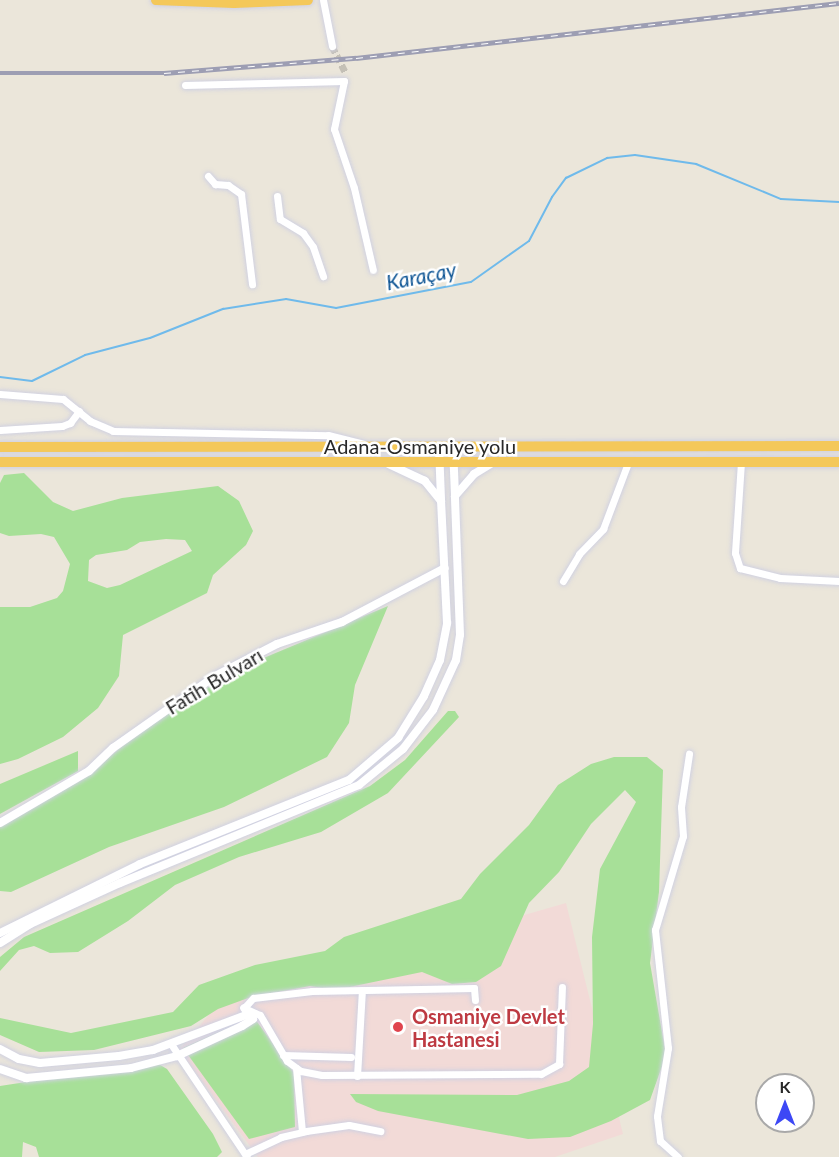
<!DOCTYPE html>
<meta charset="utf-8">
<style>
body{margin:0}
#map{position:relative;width:839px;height:1157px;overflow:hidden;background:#ebe6da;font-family:Lato,sans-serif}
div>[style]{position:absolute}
.medical>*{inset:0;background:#f2dad7}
.green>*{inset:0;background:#a7e098}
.stream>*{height:2px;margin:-1px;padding:0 1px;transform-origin:1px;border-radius:1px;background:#6fbaeb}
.minor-tunnel>*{height:7px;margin-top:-3.5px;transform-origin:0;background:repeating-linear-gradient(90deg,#c4c0b6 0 7px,transparent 0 10.5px)}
.roads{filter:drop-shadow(0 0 2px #d0d1e1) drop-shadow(0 0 2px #d0d1e1)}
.minor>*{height:7px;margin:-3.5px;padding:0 3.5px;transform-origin:3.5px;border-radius:3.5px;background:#fff}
.tertiary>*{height:8px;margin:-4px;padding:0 4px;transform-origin:4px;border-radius:4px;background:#fff}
.trunk>*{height:10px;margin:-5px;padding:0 5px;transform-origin:5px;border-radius:5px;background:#f4c85a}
.rail>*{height:4.5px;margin-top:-2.25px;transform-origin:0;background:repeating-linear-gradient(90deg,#fff 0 7px,#9d9eb3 0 14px);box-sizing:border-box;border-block:2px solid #9d9eb3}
.dots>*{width:16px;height:16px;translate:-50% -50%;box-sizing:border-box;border:3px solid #fff;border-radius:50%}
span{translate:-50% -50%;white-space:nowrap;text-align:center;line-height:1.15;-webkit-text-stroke:5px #fff;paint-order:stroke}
.street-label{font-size:20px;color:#282828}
.health-label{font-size:20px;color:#be3a42;font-weight:700}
.left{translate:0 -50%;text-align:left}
.water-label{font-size:21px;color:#105695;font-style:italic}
.north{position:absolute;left:755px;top:1073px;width:60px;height:60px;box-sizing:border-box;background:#fff;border:2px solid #a9a9a9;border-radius:50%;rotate:0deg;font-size:16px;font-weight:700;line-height:24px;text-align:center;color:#282828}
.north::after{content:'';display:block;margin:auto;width:21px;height:27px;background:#3d48f5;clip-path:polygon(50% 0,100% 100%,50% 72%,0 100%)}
</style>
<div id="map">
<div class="medical">
<div style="clip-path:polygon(566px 903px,623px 1134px,555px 1157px,258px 1157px,179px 1050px,219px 1003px)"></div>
</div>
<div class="green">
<div style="clip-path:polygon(evenodd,24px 473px,53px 502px,73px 511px,122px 498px,218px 486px,239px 501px,253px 531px,246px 545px,213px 575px,207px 593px,123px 635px,119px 676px,98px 708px,63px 737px,18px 759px,0 764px,0 607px,30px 607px,57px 598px,63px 591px,70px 564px,54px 537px,41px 534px,9px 536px,0 533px,0 483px,4px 475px,24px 473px,166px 539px,185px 540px,192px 551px,120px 585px,107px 588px,88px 581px,89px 560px,96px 555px,127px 550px,140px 542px,166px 539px)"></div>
<div style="clip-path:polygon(388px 606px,355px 685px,349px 723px,327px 757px,224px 807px,109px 847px,11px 892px,0 891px,0 827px,89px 774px,143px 729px,235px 670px)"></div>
<div style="clip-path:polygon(448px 711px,455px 711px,459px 717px,388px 793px,321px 832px,239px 857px,175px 885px,128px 921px,78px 952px,50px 953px,34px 946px,19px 950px,0 971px,0 957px,24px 937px,370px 786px,405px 760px)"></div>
<div style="clip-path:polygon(78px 751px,78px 771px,0 814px,0 784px)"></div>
<div style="clip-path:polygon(614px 757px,647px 757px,663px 770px,659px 892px,650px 963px,666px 1055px,650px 1100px,611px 1121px,570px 1137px,528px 1139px,378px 1111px,356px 1102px,350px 1094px,517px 1095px,569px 1081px,589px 1067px,593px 1024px,592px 937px,600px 869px,636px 802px,625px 790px,591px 824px,559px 872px,529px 903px,501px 966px,476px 982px,452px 984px,422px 972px,335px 990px,310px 986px,251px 997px,218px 1009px,191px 1026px,94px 1050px,39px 1052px,0 1035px,0 1018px,71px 1033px,173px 1012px,199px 985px,255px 965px,325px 951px,344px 937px,461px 899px,480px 874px,529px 825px,558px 785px,591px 764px)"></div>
<div style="clip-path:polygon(253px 1016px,294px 1073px,295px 1127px,249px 1139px,183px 1048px)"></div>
<div style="clip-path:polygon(155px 1062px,167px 1069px,213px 1134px,222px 1152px,217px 1157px,39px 1157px,36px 1147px,23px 1142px,22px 1157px,0 1157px,0 1086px)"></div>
</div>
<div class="stream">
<div style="left:0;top:377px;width:32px;rotate:7deg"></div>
<div style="left:32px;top:381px;width:59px;rotate:-26.1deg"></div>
<div style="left:85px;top:355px;width:67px;rotate:-14.7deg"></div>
<div style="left:150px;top:338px;width:79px;rotate:-21.7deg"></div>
<div style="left:223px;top:309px;width:64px;rotate:-9deg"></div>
<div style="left:286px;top:299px;width:51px;rotate:10.2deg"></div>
<div style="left:336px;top:308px;width:137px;rotate:-10.9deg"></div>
<div style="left:471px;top:282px;width:71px;rotate:-35.3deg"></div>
<div style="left:529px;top:241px;width:50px;rotate:-62.4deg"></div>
<div style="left:552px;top:197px;width:24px;rotate:-54deg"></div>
<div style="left:566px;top:178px;width:46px;rotate:-26deg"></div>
<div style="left:607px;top:158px;width:28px;rotate:-6deg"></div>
<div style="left:635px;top:155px;width:62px;rotate:8.4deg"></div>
<div style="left:696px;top:164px;width:92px;rotate:22.4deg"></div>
<div style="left:781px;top:199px;width:58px;rotate:3deg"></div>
</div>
<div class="minor-tunnel">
<div style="left:332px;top:46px;width:30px;rotate:63deg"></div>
</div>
<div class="roads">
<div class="minor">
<div style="left:323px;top:0;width:47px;rotate:78.9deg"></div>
<div style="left:185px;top:85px;width:159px;rotate:-1.4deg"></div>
<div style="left:344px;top:81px;width:49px;rotate:101.8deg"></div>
<div style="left:334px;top:129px;width:62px;rotate:71.3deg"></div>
<div style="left:354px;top:188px;width:84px;rotate:77deg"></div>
<div style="left:208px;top:176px;width:11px;rotate:49deg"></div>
<div style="left:215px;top:184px;width:13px;rotate:4deg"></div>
<div style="left:228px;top:185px;width:16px;rotate:35deg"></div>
<div style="left:241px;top:194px;width:91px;rotate:83deg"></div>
<div style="left:277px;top:196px;width:23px;rotate:83deg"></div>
<div style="left:280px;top:219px;width:27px;rotate:31deg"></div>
<div style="left:303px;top:233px;width:17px;rotate:54deg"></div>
<div style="left:313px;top:247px;width:31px;rotate:71deg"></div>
<div style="left:0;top:394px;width:63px;rotate:4.5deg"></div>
<div style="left:63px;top:399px;width:35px;rotate:39deg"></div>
<div style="left:90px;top:421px;width:25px;rotate:23deg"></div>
<div style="left:113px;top:431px;width:215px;rotate:1.1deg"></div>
<div style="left:328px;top:435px;width:36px;rotate:14deg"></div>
<div style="left:0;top:430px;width:62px;rotate:-3.7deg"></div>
<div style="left:62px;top:426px;width:9px;rotate:-21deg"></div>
<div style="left:70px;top:423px;width:15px;rotate:-53deg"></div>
<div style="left:741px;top:462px;width:91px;rotate:93.8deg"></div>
<div style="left:735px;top:553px;width:16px;rotate:72deg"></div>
<div style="left:740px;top:568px;width:41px;rotate:14deg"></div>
<div style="left:780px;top:578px;width:59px;rotate:2.9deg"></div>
<div style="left:563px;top:581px;width:31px;rotate:-59deg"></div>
<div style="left:579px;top:554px;width:35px;rotate:-46deg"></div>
<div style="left:603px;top:529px;width:71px;rotate:-69.3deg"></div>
<div style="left:475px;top:1000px;width:12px;rotate:-95deg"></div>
<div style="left:474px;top:988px;width:162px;rotate:178.9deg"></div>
<div style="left:312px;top:991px;width:59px;rotate:173.2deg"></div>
<div style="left:253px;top:998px;width:13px;rotate:132deg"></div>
<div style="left:244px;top:1008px;width:17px;rotate:24deg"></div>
<div style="left:260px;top:1015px;width:53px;rotate:59.6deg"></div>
<div style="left:287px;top:1061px;width:17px;rotate:36deg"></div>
<div style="left:301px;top:1071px;width:21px;rotate:11deg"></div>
<div style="left:322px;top:1075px;width:219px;rotate:-0.3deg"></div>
<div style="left:541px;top:1074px;width:21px;rotate:-29deg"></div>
<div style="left:559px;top:1064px;width:77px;rotate:-87.8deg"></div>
<div style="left:171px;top:1044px;width:136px;rotate:56.1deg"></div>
<div style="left:283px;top:1055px;width:68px;rotate:1.7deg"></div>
<div style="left:296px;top:1068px;width:64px;rotate:84.6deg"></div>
<div style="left:357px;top:1076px;width:86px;rotate:-86.7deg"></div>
<div style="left:245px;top:1154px;width:40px;rotate:-25deg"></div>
<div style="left:281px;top:1137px;width:26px;rotate:-13deg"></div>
<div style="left:306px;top:1131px;width:43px;rotate:-7.9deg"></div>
<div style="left:349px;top:1125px;width:32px;rotate:11deg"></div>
<div style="left:678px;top:1157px;width:24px;rotate:-138deg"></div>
<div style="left:660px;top:1141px;width:25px;rotate:-97deg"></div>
<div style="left:657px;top:1116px;width:69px;rotate:-80.8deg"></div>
<div style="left:668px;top:1048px;width:119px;rotate:-96.3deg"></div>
<div style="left:655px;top:930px;width:98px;rotate:-73.4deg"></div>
<div style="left:683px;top:836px;width:29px;rotate:-94deg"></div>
<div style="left:681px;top:807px;width:54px;rotate:-81.4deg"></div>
</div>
<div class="tertiary">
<div style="left:439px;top:447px;width:53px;rotate:87.8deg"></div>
<div style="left:453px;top:447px;width:48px;rotate:87.6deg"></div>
<div style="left:0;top:823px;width:103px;rotate:-30.3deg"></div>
<div style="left:89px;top:771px;width:33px;rotate:-44deg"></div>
<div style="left:113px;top:748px;width:125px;rotate:-35.2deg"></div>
<div style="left:215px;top:676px;width:70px;rotate:-27.3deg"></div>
<div style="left:277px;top:644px;width:69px;rotate:-18.7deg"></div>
<div style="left:342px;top:622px;width:116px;rotate:-27.7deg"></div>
<div style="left:0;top:933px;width:156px;rotate:-26.2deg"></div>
<div style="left:140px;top:864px;width:225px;rotate:-21.9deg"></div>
<div style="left:349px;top:780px;width:65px;rotate:-40.6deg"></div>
<div style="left:398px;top:738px;width:49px;rotate:-58.2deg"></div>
<div style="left:424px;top:696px;width:39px;rotate:-66deg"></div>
<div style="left:440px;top:660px;width:38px;rotate:-79deg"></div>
<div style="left:447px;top:623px;width:122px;rotate:-92.8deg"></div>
<div style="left:441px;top:501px;width:26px;rotate:-129deg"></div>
<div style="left:425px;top:481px;width:40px;rotate:-155deg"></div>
<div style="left:0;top:943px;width:36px;rotate:-32deg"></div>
<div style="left:30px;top:924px;width:99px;rotate:-24.5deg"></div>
<div style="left:120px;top:883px;width:258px;rotate:-22.3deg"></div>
<div style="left:359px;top:785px;width:57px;rotate:-39.3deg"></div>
<div style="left:403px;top:749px;width:49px;rotate:-52.4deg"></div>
<div style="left:433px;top:710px;width:55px;rotate:-65.3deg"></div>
<div style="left:456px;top:660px;width:25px;rotate:-81deg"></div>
<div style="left:460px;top:635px;width:139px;rotate:-92.1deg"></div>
<div style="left:455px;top:496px;width:29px;rotate:-49deg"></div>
<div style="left:474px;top:474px;width:21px;rotate:-31deg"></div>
<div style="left:0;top:1049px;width:21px;rotate:28deg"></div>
<div style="left:19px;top:1059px;width:21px;rotate:11deg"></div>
<div style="left:40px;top:1063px;width:79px;rotate:-5.1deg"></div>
<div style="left:119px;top:1056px;width:35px;rotate:-10deg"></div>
<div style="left:153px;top:1050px;width:103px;rotate:-20.6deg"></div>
<div style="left:249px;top:1014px;width:4px;rotate:-135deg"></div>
<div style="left:0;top:1069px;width:28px;rotate:19deg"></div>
<div style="left:26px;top:1078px;width:105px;rotate:-5.4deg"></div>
<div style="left:131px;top:1068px;width:48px;rotate:-14.6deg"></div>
<div style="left:177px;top:1056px;width:72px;rotate:-24.8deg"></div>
<div style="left:242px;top:1026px;width:13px;rotate:-32deg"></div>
<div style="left:253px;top:1019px;width:14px;rotate:-129deg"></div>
</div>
<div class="trunk">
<div style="left:156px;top:0;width:78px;rotate:2.2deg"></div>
<div style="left:234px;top:3px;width:74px;rotate:-2.3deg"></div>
<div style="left:0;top:447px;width:839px;rotate:-0.07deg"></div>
<div style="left:0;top:462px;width:839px"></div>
</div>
</div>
<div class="rail">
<div style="left:0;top:73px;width:164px"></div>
<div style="left:164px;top:73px;width:193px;rotate:-4.5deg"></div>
<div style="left:356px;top:58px;width:486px;rotate:-6.5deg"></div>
</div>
<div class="dots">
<div style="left:398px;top:1027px;background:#e0444e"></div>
</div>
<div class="street-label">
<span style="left:420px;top:446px">Adana-Osmaniye yolu</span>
<span style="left:214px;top:681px;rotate:-31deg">Fatih Bulvarı</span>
</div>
<div class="health-label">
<span class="left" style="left:412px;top:1028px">Osmaniye Devlet<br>Hastanesi</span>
</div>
<div class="water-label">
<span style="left:421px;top:276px;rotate:-11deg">Karaçay</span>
</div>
<div class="north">K</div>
</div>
